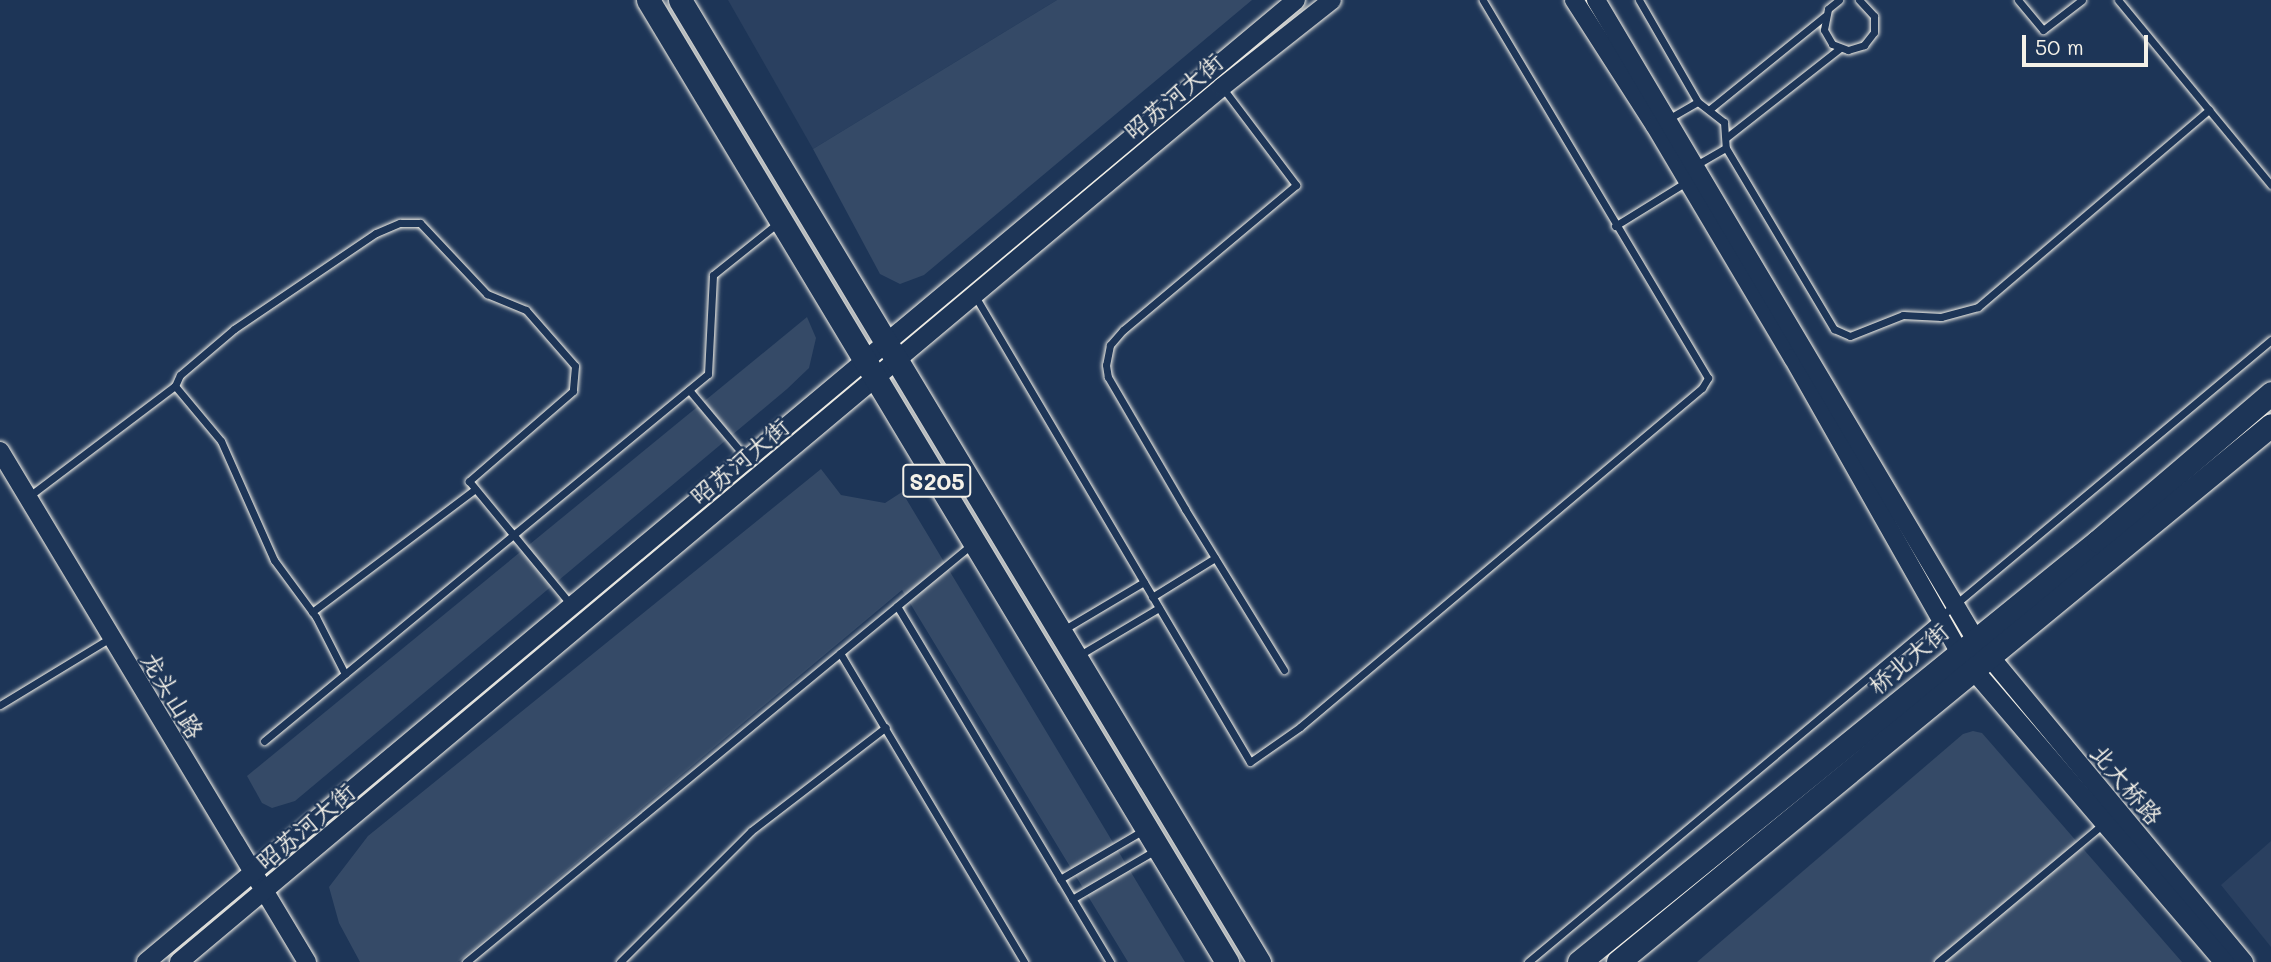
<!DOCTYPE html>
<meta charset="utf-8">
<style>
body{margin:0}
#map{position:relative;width:2271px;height:962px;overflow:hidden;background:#1d3557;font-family:Mali,"LXGW WenKai TC",sans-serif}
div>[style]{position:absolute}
.built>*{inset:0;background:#2a4060}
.green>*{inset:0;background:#354a67}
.roads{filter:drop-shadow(0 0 2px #f4f1e8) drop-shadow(0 0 2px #f4f1e8)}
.service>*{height:7px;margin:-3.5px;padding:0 3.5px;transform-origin:3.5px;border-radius:3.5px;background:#1d3557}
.tertiary>*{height:18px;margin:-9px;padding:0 9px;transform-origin:9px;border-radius:9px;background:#1d3557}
.secondary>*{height:19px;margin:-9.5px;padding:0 9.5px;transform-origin:9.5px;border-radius:9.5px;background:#1d3557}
.primary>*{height:23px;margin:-11.5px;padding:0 11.5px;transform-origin:11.5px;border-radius:11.5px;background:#1d3557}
span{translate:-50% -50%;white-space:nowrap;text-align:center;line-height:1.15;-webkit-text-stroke:5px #1d3557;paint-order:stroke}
.shield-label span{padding:2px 5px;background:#1d3557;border:2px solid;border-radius:5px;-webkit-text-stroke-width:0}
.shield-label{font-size:23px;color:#f4f1e8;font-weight:700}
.street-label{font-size:24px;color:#f4f1e8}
.scale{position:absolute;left:2022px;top:35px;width:126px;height:32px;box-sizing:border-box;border:4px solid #f4f1e8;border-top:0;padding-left:9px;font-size:21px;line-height:24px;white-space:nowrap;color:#f4f1e8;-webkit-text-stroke:5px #1d3557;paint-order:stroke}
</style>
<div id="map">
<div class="built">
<div style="clip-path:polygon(728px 0,1057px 0,813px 149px)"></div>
<div style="clip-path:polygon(2271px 841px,2271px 947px,2221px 885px)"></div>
</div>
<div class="green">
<div style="clip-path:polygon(1057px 0,1252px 0,924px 275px,900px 284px,880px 274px,813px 149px)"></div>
<div style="clip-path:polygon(807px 317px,816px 338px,809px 368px,787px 389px,295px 801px,272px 808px,262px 803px,247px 776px)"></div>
<div style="clip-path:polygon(821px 469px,841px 495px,885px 503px,902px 492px,1185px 962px,1128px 962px,902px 590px,458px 962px,360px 962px,339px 923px,329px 887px,368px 836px)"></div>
<div style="clip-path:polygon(1973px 731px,1982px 733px,2182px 962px,1697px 962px,1963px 734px)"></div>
</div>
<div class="roads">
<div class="service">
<div style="left:1639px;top:0;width:118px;rotate:60deg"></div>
<div style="left:1698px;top:102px;width:33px;rotate:38deg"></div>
<div style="left:1724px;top:122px;width:26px;rotate:86deg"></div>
<div style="left:1726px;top:148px;width:211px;rotate:59.2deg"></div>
<div style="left:1834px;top:329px;width:17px;rotate:24deg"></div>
<div style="left:1850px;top:336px;width:57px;rotate:-21.6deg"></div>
<div style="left:1903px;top:315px;width:38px;rotate:3deg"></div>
<div style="left:1941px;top:317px;width:38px;rotate:-15deg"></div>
<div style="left:1978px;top:307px;width:304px;rotate:-40.5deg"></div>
<div style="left:1839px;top:0;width:14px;rotate:141deg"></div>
<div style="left:1828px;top:9px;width:21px;rotate:101deg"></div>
<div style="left:1824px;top:30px;width:16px;rotate:60deg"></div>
<div style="left:1832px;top:44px;width:17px;rotate:21deg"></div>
<div style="left:1848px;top:50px;width:17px;rotate:-17deg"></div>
<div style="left:1864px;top:45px;width:16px;rotate:-52deg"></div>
<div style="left:1874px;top:32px;width:16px;rotate:-90deg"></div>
<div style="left:1874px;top:16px;width:22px;rotate:-133deg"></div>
<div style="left:2018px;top:0;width:39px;rotate:50deg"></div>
<div style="left:2043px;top:30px;width:49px;rotate:-37.6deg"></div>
<div style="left:2118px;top:0;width:240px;rotate:50.4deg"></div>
<div style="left:1222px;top:87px;width:123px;rotate:52.9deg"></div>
<div style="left:1296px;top:185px;width:226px;rotate:140deg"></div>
<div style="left:1123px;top:330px;width:20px;rotate:131deg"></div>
<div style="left:1110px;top:345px;width:20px;rotate:101deg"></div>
<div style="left:1106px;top:365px;width:12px;rotate:81deg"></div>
<div style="left:1108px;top:377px;width:153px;rotate:59.7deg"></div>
<div style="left:1185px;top:509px;width:189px;rotate:58.4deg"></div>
<div style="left:1710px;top:109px;width:148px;rotate:-39deg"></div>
<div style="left:1668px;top:119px;width:34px;rotate:-30deg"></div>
<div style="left:1727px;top:137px;width:144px;rotate:-38.2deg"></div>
<div style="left:1696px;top:165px;width:34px;rotate:-30deg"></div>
<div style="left:1615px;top:226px;width:86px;rotate:-31.7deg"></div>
<div style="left:975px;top:296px;width:541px;rotate:59.45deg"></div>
<div style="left:1250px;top:762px;width:61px;rotate:-35deg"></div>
<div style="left:1300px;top:727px;width:526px;rotate:-40.14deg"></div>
<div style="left:1702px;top:388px;width:12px;rotate:-59deg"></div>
<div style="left:1708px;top:378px;width:440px;rotate:-120.8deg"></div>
<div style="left:689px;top:390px;width:90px;rotate:50deg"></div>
<div style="left:28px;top:497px;width:184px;rotate:-37.1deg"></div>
<div style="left:1152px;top:597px;width:74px;rotate:-31.8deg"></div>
<div style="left:897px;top:606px;width:415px;rotate:59.1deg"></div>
<div style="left:312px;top:612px;width:204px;rotate:-37deg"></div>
<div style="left:1063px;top:630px;width:94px;rotate:-30.7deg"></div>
<div style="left:840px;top:653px;width:360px;rotate:59.2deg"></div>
<div style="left:1078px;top:656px;width:94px;rotate:-30.7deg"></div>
<div style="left:345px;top:674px;width:64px;rotate:-117deg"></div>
<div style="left:316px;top:617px;width:71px;rotate:-126.4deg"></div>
<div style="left:274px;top:560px;width:130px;rotate:-114deg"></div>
<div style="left:221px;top:441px;width:72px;rotate:-129.9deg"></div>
<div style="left:175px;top:386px;width:12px;rotate:-66deg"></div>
<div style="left:180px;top:375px;width:71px;rotate:-40.4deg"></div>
<div style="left:234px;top:329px;width:171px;rotate:-34.1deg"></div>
<div style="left:376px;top:233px;width:26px;rotate:-23deg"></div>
<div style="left:400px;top:223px;width:20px"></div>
<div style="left:420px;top:223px;width:98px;rotate:46.7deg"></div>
<div style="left:487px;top:294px;width:42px;rotate:22.3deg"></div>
<div style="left:526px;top:310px;width:74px;rotate:48.8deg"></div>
<div style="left:575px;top:366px;width:25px;rotate:95deg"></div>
<div style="left:573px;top:391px;width:138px;rotate:139.1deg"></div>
<div style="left:469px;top:481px;width:162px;rotate:50.5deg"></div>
<div style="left:0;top:705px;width:129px;rotate:-31.3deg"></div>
<div style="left:264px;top:741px;width:576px;rotate:-39.58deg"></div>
<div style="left:708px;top:374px;width:99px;rotate:-87.1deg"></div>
<div style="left:713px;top:275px;width:83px;rotate:-38.7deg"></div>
<div style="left:1060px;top:879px;width:97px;rotate:-30.3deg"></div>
<div style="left:1072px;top:899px;width:97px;rotate:-30.3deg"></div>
<div style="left:466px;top:962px;width:655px;rotate:-39.55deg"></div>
<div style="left:620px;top:962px;width:185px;rotate:-45deg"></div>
<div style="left:751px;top:831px;width:170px;rotate:-37.6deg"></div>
<div style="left:1528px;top:962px;width:969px;rotate:-39.93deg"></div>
<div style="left:1938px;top:962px;width:217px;rotate:-39.9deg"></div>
</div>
<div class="tertiary">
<div style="left:1574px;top:0;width:150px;rotate:57.3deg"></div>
<div style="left:1655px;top:126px;width:270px;rotate:59.3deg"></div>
<div style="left:1793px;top:358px;width:335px;rotate:60.5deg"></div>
<div style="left:1596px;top:0;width:741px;rotate:59.31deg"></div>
<div style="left:0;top:451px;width:596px;rotate:59deg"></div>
<div style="left:146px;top:962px;width:1499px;rotate:-39.91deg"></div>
<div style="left:179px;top:962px;width:1361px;rotate:-39.99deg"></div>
<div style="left:1222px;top:87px;width:140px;rotate:-38.3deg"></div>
</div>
<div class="secondary">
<div style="left:1980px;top:645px;width:412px;rotate:50.3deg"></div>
<div style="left:1965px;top:660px;width:398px;rotate:49.4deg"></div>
</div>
<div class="primary">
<div style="left:648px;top:0;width:1123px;rotate:58.96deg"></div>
<div style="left:680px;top:0;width:1123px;rotate:58.96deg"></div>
<div style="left:1579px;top:962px;width:668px;rotate:-39.05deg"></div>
<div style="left:2098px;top:541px;width:228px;rotate:-40.5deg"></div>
<div style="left:1618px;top:962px;width:845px;rotate:-39.43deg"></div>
</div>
</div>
<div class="shield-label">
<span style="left:937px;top:481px">S205</span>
</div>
<div class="street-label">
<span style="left:1173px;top:96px;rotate:-40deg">昭苏河大街</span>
<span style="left:739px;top:461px;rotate:-40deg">昭苏河大街</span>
<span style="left:1908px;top:658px;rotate:-40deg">桥北大街</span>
<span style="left:173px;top:695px;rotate:59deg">龙头山路</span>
<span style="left:2127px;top:784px;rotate:50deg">北大桥路</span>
<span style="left:305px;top:826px;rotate:-40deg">昭苏河大街</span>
</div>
<div class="scale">50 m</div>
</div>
